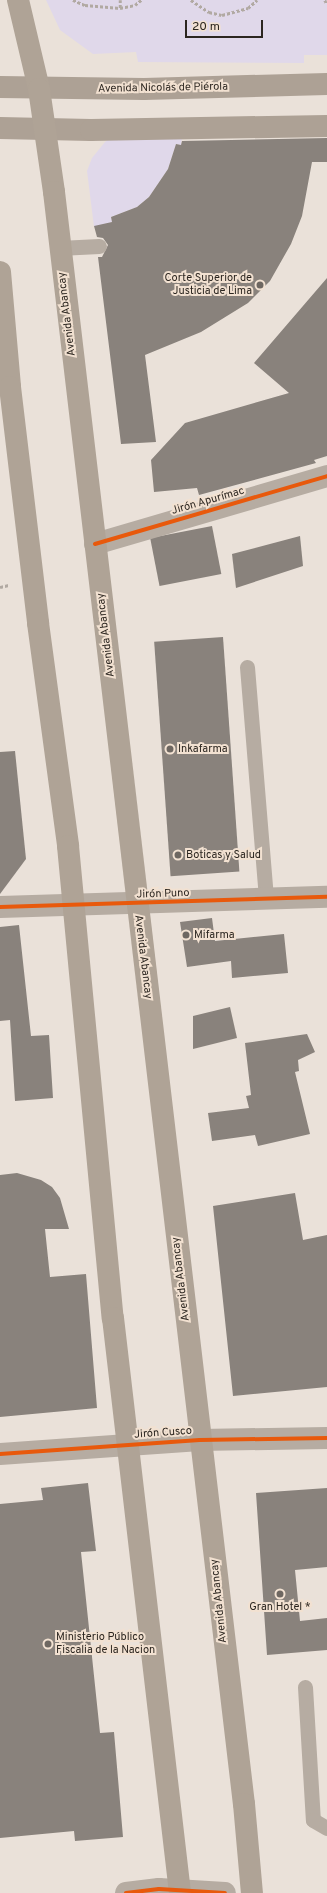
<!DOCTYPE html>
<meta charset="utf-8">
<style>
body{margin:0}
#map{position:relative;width:327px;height:1893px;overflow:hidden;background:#eae1d9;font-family:Overpass,sans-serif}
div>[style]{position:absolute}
.green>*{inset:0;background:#e0d8ea}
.building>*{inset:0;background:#89827c;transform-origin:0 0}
.path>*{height:2.5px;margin-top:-1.25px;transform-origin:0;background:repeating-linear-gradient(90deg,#b1a9a2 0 3px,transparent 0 5px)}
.service>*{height:15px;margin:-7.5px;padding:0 7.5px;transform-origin:7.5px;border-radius:7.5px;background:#b6aca2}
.minor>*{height:22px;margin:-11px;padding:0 11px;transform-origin:11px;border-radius:11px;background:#b6aca2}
.tertiary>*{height:22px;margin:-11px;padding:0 11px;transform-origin:11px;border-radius:11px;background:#b6aca2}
.secondary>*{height:22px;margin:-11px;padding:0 11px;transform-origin:11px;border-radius:11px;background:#ada195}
.primary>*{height:22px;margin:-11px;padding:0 11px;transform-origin:11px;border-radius:11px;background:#afa396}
.cycleway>*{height:4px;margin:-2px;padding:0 2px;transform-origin:2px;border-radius:2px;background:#e8590c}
.dots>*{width:11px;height:11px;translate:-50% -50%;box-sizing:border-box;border:2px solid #f2e1d1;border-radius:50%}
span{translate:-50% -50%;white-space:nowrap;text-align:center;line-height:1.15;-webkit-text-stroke:4px #f2e1d1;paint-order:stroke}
.street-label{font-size:11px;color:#2c2620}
.poi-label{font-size:11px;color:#2c2620}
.right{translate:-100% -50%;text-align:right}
.left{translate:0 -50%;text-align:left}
.scale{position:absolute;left:185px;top:20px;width:78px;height:18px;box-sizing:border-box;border:2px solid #2c2620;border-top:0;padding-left:5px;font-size:12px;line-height:14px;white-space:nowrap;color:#2c2620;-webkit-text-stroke:3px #f2e1d1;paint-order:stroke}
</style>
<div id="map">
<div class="green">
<div style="clip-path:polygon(46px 0,327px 0,327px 55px,304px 55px,304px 63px,138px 62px,136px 52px,93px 54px,60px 30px)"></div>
<div style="clip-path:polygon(183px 130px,181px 145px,176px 144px,168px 169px,149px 197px,137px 207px,111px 217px,112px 222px,94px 227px,87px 171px,92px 158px,105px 142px,119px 131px)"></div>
</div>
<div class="building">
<div style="clip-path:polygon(327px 138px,327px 162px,312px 162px,302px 216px,291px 244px,270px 281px,248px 303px,201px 332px,145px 355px,156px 442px,121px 444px,98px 257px,102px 257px,108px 245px,103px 238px,97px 237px,94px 226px,112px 222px,111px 217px,137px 207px,149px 197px,168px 169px,176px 144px,181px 145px,182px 141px)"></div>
<div style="clip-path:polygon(327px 278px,327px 456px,314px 460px,316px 463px,199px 495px,197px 488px,154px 492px,151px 460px,185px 423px,289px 393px,254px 363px)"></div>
<div style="left:212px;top:526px;width:49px;height:63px;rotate:79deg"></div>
<div style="clip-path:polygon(300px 536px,303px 566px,236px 588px,232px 554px)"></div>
<div style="left:223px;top:637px;width:235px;height:69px;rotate:86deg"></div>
<div style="clip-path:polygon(15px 751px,26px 859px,0 894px,0 752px)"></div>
<div style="clip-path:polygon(212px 918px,215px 941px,284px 934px,288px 973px,232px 978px,231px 961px,187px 967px,180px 922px)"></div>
<div style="clip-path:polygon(19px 925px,31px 1036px,49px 1035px,53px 1098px,15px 1101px,10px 1020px,0 1021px,0 927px)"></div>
<div style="clip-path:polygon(230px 1007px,237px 1038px,193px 1049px,193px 1016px)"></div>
<div style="clip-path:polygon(307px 1034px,315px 1052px,298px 1060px,299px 1071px,295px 1072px,310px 1134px,258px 1146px,255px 1135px,212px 1141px,208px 1113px,249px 1108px,246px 1096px,251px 1095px,245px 1043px)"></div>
<div style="clip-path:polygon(17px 1173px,41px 1180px,52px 1187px,60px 1198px,69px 1229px,45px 1229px,50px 1277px,86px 1274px,97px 1408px,0 1417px,0 1175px)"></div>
<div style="clip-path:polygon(295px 1193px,303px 1240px,327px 1235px,327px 1387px,233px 1396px,213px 1206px)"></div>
<div style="clip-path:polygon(88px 1483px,96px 1551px,81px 1552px,100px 1733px,114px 1732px,123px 1837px,75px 1841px,74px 1831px,0 1838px,0 1504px,43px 1500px,41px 1488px)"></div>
<div style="clip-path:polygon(327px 1488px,327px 1567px,295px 1570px,300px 1621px,327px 1618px,327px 1650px,267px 1655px,256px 1493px)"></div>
</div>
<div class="path">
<div style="left:73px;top:0;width:13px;rotate:23deg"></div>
<div style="left:85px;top:5px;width:35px;rotate:5deg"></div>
<div style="left:120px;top:8px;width:8px;rotate:-90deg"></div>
<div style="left:191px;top:0;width:22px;rotate:34deg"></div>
<div style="left:209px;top:12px;width:13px;rotate:13deg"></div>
<div style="left:222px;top:15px;width:27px;rotate:-15deg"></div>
<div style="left:248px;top:8px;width:12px;rotate:-42deg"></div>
<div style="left:325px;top:0;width:4px;rotate:63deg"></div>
<div style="left:120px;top:8px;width:15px;rotate:-11deg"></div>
<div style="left:135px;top:5px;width:8px;rotate:-40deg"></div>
<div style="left:0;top:587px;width:9px;rotate:-13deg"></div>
</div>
<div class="service">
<div style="left:59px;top:248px;width:40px;rotate:-2.9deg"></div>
<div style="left:247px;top:667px;width:233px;rotate:85.3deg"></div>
<div style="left:305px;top:1687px;width:133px;rotate:86.6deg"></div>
<div style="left:313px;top:1820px;width:16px;rotate:30deg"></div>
</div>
<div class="minor">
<div style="left:95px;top:544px;width:242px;rotate:-16.3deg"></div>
<div style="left:0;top:907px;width:327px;rotate:-1.8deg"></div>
<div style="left:0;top:1454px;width:128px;rotate:-4deg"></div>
<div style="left:126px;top:1893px;width:33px;rotate:-7deg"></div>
<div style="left:159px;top:1889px;width:66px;rotate:3.5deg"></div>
</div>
<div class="tertiary">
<div style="left:128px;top:1445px;width:72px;rotate:-4deg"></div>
<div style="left:200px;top:1440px;width:127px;rotate:-0.9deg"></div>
</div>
<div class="secondary">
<div style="left:0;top:87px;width:144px;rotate:0.8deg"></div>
<div style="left:144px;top:89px;width:183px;rotate:-1.6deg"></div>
<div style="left:0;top:128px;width:91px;rotate:1.3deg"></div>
<div style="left:91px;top:130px;width:236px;rotate:-1deg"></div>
</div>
<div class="primary">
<div style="left:18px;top:0;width:91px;rotate:76.7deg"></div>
<div style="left:39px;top:89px;width:104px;rotate:81.7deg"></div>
<div style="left:54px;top:192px;width:1623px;rotate:83.28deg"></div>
<div style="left:244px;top:1804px;width:89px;rotate:84.9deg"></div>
<div style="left:0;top:272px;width:115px;rotate:85deg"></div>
<div style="left:10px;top:387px;width:238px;rotate:83.2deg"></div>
<div style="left:38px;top:623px;width:225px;rotate:82.3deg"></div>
<div style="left:68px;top:846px;width:474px;rotate:84.6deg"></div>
<div style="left:113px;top:1318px;width:579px;rotate:83.35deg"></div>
</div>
<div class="cycleway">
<div style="left:95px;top:544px;width:242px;rotate:-16.3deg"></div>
<div style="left:0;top:907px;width:327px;rotate:-1.8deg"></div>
<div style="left:0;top:1454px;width:200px;rotate:-4deg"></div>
<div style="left:200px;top:1440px;width:127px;rotate:-0.9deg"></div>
<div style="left:126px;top:1893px;width:33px;rotate:-7deg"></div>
<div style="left:159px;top:1889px;width:66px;rotate:3.5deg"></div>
</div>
<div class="dots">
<div style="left:260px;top:285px;background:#6e6761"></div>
<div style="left:170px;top:749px;background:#6e6761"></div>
<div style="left:178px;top:855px;background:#6e6761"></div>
<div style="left:186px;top:935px;background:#6e6761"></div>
<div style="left:280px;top:1594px;background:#6e6761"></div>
<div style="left:48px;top:1644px;background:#6e6761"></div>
</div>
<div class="street-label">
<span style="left:163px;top:88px;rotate:-1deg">Avenida Nicolás de Piérola</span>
<span style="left:67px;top:314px;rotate:-97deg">Avenida Abancay</span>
<span style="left:208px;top:501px;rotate:-16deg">Jirón Apurímac</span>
<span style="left:106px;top:635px;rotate:-97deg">Avenida Abancay</span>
<span style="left:163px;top:894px;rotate:-2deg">Jirón Puno</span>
<span style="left:143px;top:957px;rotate:83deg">Avenida Abancay</span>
<span style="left:181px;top:1279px;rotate:-97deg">Avenida Abancay</span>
<span style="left:163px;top:1433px;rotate:-4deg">Jirón Cusco</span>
<span style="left:219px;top:1601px;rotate:-96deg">Avenida Abancay</span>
</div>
<div class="poi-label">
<span class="right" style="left:252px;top:285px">Corte Superior de<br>Justicia de Lima</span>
<span class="left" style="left:178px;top:749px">Inkafarma</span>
<span class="left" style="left:186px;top:855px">Boticas y Salud</span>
<span class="left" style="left:194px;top:935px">Mifarma</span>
<span style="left:280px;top:1607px">Gran Hotel *</span>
<span class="left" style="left:56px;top:1644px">Ministerio Público<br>Fiscalia de la Nacion</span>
</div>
<div class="scale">20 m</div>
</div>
